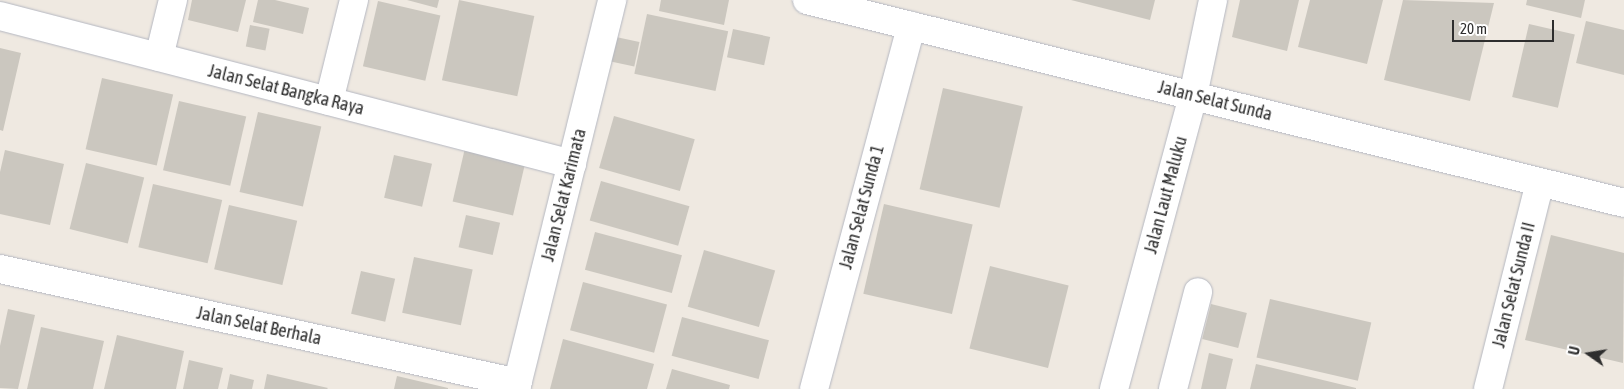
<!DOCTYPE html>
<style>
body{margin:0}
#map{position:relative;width:1624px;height:389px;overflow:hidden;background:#efe9e1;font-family:"Asap Condensed",sans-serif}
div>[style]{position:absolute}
.building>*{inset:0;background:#cbc7bf;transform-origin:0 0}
.roads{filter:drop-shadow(0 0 1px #b4b7c1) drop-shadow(0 0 1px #b4b7c1)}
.street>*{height:28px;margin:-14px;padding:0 14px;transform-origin:14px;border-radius:14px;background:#fff}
span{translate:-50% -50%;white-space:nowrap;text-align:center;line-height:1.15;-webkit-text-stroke:4.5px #fff;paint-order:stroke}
.street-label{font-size:18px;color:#2e2e2e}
.north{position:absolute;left:1564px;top:329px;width:50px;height:50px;-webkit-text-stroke:4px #fff;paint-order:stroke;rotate:283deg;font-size:14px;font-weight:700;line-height:20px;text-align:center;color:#2e2e2e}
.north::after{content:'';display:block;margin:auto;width:18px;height:22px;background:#2e2e2e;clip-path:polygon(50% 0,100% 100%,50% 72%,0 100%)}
.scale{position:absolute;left:1452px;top:20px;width:102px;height:22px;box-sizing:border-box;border:2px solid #2e2e2e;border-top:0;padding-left:6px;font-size:15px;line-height:18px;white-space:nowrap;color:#2e2e2e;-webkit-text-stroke:4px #fff;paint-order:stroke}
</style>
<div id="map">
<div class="building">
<div style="clip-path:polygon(192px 0,246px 0,238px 32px,188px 20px)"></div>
<div style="clip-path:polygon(258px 0,275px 0,309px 8px,303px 34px,253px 22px)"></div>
<div style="clip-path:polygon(407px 0,439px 0,437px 8px)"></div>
<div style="left:459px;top:0;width:77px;height:82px;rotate:12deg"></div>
<div style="clip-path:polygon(661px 0,729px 0,724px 25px,659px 11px)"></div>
<div style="clip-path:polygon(1071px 0,1155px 0,1150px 20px)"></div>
<div style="clip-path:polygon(1240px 0,1299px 0,1287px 51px,1232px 37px)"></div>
<div style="clip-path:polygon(1310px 0,1383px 0,1367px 64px,1298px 47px)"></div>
<div style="clip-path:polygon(1403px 0,1494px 3px,1470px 101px,1384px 80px)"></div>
<div style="clip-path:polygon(1527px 0,1585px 0,1581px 18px,1526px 5px)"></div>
<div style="left:378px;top:1px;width:64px;height:67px;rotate:13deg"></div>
<div style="left:647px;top:14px;width:83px;height:61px;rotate:12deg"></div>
<div style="clip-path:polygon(1586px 21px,1624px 30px,1624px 75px,1576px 63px)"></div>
<div style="left:1529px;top:24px;width:47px;height:75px;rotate:13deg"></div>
<div style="left:250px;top:25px;width:20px;height:22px;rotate:11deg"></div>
<div style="left:733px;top:29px;width:38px;height:29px;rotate:12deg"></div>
<div style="left:616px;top:37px;width:24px;height:25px;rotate:12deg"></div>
<div style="clip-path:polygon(0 48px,21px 53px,3px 131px,0 130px)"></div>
<div style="left:102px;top:78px;width:73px;height:73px;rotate:13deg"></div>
<div style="left:943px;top:88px;width:82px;height:104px;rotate:13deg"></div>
<div style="left:179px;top:101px;width:69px;height:71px;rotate:13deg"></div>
<div style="left:258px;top:112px;width:65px;height:82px;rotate:13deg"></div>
<div style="left:614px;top:116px;width:84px;height:54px;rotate:16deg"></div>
<div style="left:465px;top:148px;width:62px;height:55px;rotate:13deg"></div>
<div style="clip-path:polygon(5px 150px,64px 164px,50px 225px,0 214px,0 172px)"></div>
<div style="left:394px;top:155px;width:39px;height:44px;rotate:13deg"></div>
<div style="left:86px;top:163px;width:60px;height:68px;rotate:14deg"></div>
<div style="left:601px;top:181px;width:92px;height:41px;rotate:16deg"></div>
<div style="left:153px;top:184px;width:71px;height:65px;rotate:13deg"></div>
<div style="left:884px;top:204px;width:91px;height:92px;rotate:13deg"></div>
<div style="left:229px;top:205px;width:70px;height:66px;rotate:13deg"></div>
<div style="left:466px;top:215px;width:35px;height:33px;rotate:13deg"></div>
<div style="left:595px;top:232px;width:90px;height:39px;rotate:15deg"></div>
<div style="clip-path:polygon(1551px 235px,1624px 253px,1623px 363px,1525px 340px)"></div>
<div style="left:704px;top:250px;width:74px;height:59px;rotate:16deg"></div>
<div style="left:414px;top:257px;width:60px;height:57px;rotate:12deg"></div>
<div style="left:990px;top:266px;width:81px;height:85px;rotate:14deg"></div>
<div style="left:361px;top:271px;width:35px;height:44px;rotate:13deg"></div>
<div style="left:583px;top:282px;width:87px;height:50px;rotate:15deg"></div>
<div style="left:1270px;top:299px;width:104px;height:60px;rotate:13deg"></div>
<div style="left:1211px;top:304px;width:37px;height:36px;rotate:14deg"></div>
<div style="clip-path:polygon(8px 309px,35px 315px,18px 389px,0 388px,0 346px)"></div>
<div style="left:682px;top:317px;width:90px;height:40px;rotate:15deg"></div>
<div style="clip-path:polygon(41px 327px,104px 341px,93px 389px,27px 389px)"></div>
<div style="clip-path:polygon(117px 335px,184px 351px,176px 389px,104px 389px)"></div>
<div style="clip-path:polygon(563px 339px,654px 364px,647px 389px,550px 389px)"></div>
<div style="clip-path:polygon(1209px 353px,1233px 359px,1226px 389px,1201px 389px)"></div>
<div style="clip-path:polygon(189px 360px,223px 368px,218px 389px,183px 389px)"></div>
<div style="clip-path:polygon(1256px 364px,1356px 388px,1356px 389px,1250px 389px)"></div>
<div style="clip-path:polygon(672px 369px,730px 385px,729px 389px,666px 389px)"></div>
<div style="clip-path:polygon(230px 374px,254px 380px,252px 389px,227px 389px)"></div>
<div style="clip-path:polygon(267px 374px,328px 388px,327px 389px,264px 389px)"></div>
<div style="clip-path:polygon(397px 376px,448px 388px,448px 389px,394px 389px)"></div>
</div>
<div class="roads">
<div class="street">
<div style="left:807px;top:0;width:842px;rotate:13.95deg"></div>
<div style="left:0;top:16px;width:591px;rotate:14.51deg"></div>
<div style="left:159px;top:57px;width:59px;rotate:-76.2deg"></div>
<div style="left:329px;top:101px;width:104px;rotate:-76.1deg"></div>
<div style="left:0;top:269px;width:530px;rotate:12.41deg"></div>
<div style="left:516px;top:389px;width:401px;rotate:-76.1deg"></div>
<div style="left:814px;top:389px;width:376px;rotate:-75deg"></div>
<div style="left:1114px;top:389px;width:303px;rotate:-74.9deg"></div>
<div style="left:1193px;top:96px;width:98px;rotate:-78.2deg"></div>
<div style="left:1173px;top:389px;width:100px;rotate:-75.5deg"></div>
<div style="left:1488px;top:389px;width:213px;rotate:-75.9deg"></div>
</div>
</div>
<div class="street-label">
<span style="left:286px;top:90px;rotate:14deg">Jalan Selat Bangka Raya</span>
<span style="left:1215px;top:101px;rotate:14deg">Jalan Selat Sunda</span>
<span style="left:564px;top:195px;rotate:-76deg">Jalan Selat Karimata</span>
<span style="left:1166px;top:195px;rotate:-75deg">Jalan Laut Maluku</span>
<span style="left:862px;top:207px;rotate:-75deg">Jalan Selat Sunda 1</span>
<span style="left:1514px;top:285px;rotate:-76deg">Jalan Selat Sunda II</span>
<span style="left:259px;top:326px;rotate:12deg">Jalan Selat Berhala</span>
</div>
<div class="north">U</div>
<div class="scale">20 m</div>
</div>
